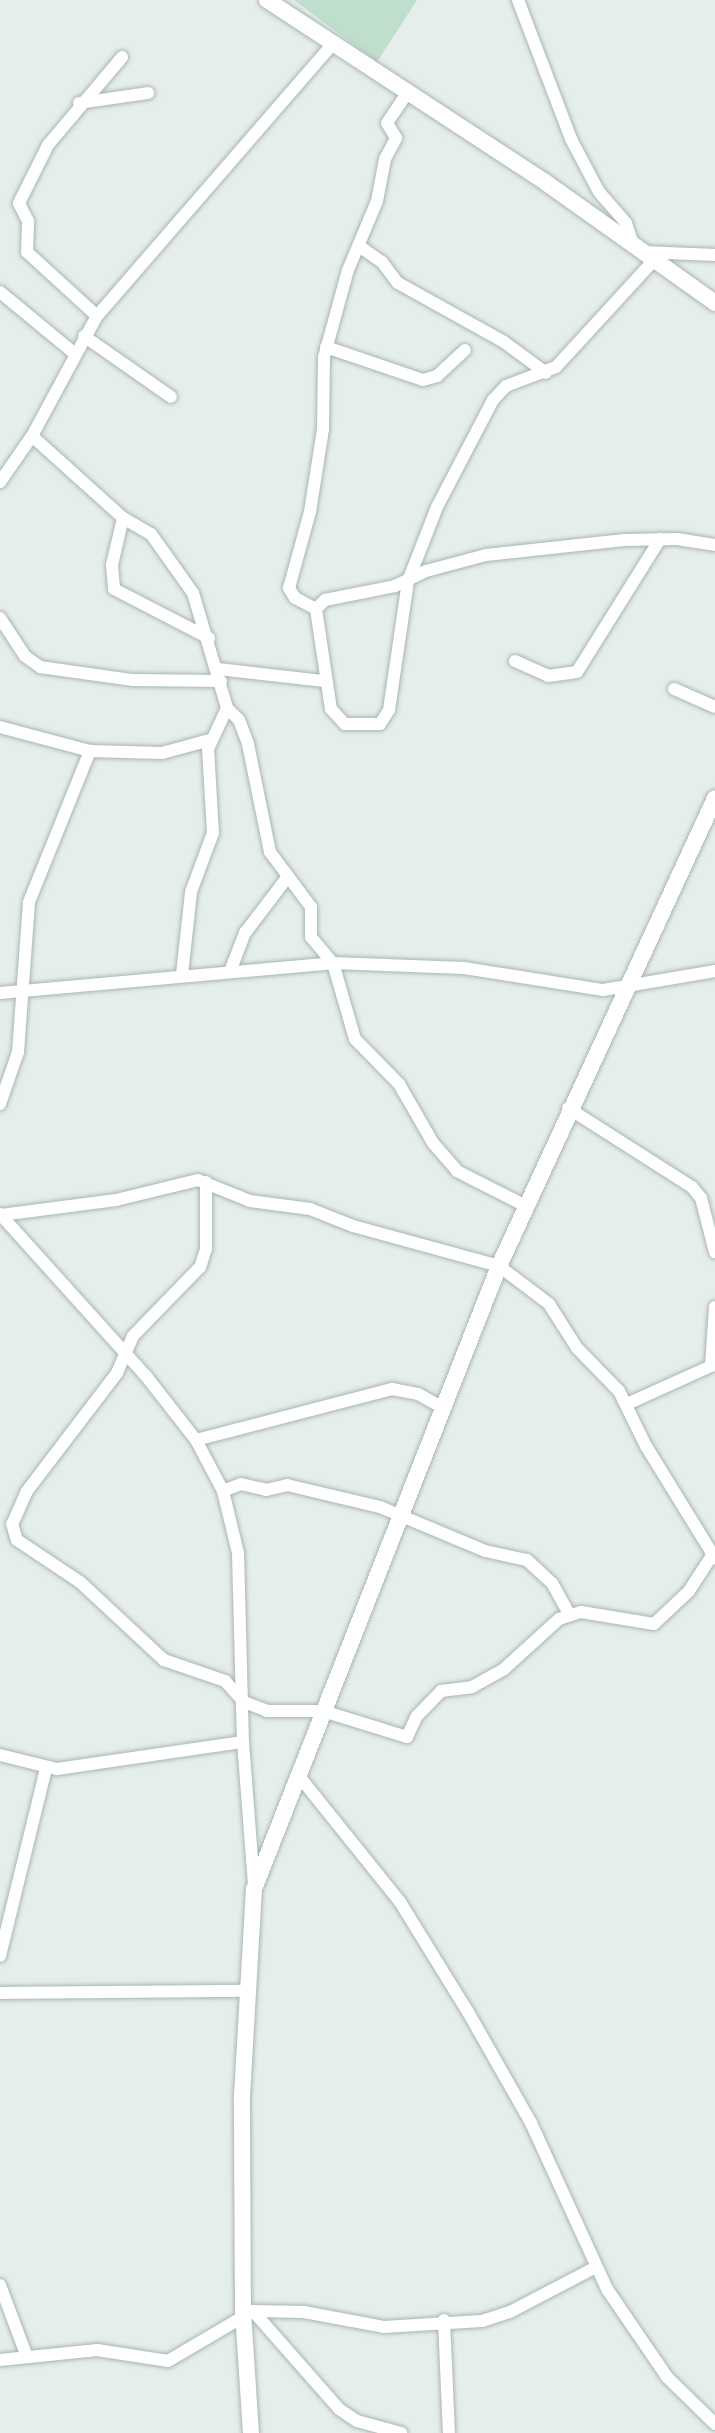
<!DOCTYPE html>
<style>
body{margin:0}
#map{position:relative;width:715px;height:2433px;overflow:hidden;background:#e6eeec;font-family:"Golos Text",sans-serif}
div>[style]{position:absolute}
.green>*{inset:0;background:#c0decc}
.roads{filter:drop-shadow(0 0 2px #a8b6b4) drop-shadow(0 0 2px #a8b6b4)}
.street>*{height:12px;margin:-6px;padding:0 6px;transform-origin:6px;border-radius:6px;background:#fff}
.secondary>*{height:16px;margin:-8px;padding:0 8px;transform-origin:8px;border-radius:8px;background:#fff}
span{translate:-50% -50%;white-space:nowrap;text-align:center;line-height:1.15;-webkit-text-stroke:7px #f7fbf9;paint-order:stroke}
</style>
<div id="map">
<div class="green">
<div style="clip-path:polygon(294px 0,417px 0,377px 62px)"></div>
</div>
<div class="roads">
<div class="street">
<div style="left:518px;top:0;width:149px;rotate:69.1deg"></div>
<div style="left:571px;top:139px;width:60px;rotate:62.2deg"></div>
<div style="left:599px;top:192px;width:41px;rotate:48.9deg"></div>
<div style="left:626px;top:223px;width:22px;rotate:72deg"></div>
<div style="left:79px;top:103px;width:70px;rotate:-8.2deg"></div>
<div style="left:359px;top:246px;width:28px;rotate:35deg"></div>
<div style="left:382px;top:262px;width:26px;rotate:53deg"></div>
<div style="left:398px;top:283px;width:121px;rotate:29.1deg"></div>
<div style="left:504px;top:342px;width:52px;rotate:36.4deg"></div>
<div style="left:644px;top:252px;width:71px;rotate:2.4deg"></div>
<div style="left:0;top:292px;width:96px;rotate:39.5deg"></div>
<div style="left:97px;top:316px;width:95px;rotate:-137.6deg"></div>
<div style="left:27px;top:252px;width:31px;rotate:-88deg"></div>
<div style="left:28px;top:221px;width:20px;rotate:-117deg"></div>
<div style="left:19px;top:203px;width:65px;rotate:-63.4deg"></div>
<div style="left:48px;top:145px;width:115px;rotate:-49.9deg"></div>
<div style="left:84px;top:336px;width:106px;rotate:35deg"></div>
<div style="left:326px;top:347px;width:102px;rotate:18.8deg"></div>
<div style="left:423px;top:380px;width:15px;rotate:-16deg"></div>
<div style="left:437px;top:376px;width:38px;rotate:-43deg"></div>
<div style="left:32px;top:436px;width:122px;rotate:42deg"></div>
<div style="left:123px;top:518px;width:32px;rotate:30deg"></div>
<div style="left:151px;top:534px;width:72px;rotate:54.6deg"></div>
<div style="left:193px;top:593px;width:120px;rotate:73.5deg"></div>
<div style="left:227px;top:708px;width:17px;rotate:45deg"></div>
<div style="left:239px;top:720px;width:26px;rotate:69deg"></div>
<div style="left:248px;top:744px;width:110px;rotate:78.5deg"></div>
<div style="left:270px;top:852px;width:69px;rotate:53.3deg"></div>
<div style="left:311px;top:907px;width:30px;rotate:90deg"></div>
<div style="left:311px;top:937px;width:34px;rotate:50deg"></div>
<div style="left:333px;top:963px;width:79px;rotate:73.9deg"></div>
<div style="left:355px;top:1039px;width:63px;rotate:45.6deg"></div>
<div style="left:399px;top:1084px;width:68px;rotate:60deg"></div>
<div style="left:433px;top:1143px;width:37px;rotate:49deg"></div>
<div style="left:457px;top:1171px;width:77px;rotate:26.9deg"></div>
<div style="left:0;top:482px;width:56px;rotate:-55.2deg"></div>
<div style="left:32px;top:436px;width:136px;rotate:-61.6deg"></div>
<div style="left:97px;top:316px;width:362px;rotate:-49.1deg"></div>
<div style="left:123px;top:518px;width:48px;rotate:103.2deg"></div>
<div style="left:112px;top:565px;width:24px;rotate:85deg"></div>
<div style="left:114px;top:589px;width:107px;rotate:27.3deg"></div>
<div style="left:316px;top:609px;width:101px;rotate:81.5deg"></div>
<div style="left:331px;top:709px;width:21px;rotate:47deg"></div>
<div style="left:345px;top:724px;width:35px"></div>
<div style="left:380px;top:724px;width:17px;rotate:-57deg"></div>
<div style="left:389px;top:710px;width:130px;rotate:-81.6deg"></div>
<div style="left:408px;top:581px;width:79px;rotate:-68.6deg"></div>
<div style="left:437px;top:507px;width:121px;rotate:-62.4deg"></div>
<div style="left:493px;top:400px;width:19px;rotate:-47deg"></div>
<div style="left:506px;top:386px;width:53px;rotate:-20.8deg"></div>
<div style="left:556px;top:367px;width:144px;rotate:-47.5deg"></div>
<div style="left:316px;top:609px;width:24px;rotate:-152deg"></div>
<div style="left:295px;top:598px;width:12px;rotate:-121deg"></div>
<div style="left:289px;top:588px;width:79px;rotate:-74.6deg"></div>
<div style="left:310px;top:512px;width:84px;rotate:-81.1deg"></div>
<div style="left:323px;top:429px;width:72px;rotate:-89.2deg"></div>
<div style="left:324px;top:357px;width:90px;rotate:-74.6deg"></div>
<div style="left:348px;top:270px;width:75px;rotate:-67.2deg"></div>
<div style="left:377px;top:201px;width:43px;rotate:-79.2deg"></div>
<div style="left:385px;top:159px;width:24px;rotate:-62deg"></div>
<div style="left:396px;top:138px;width:17px;rotate:-121deg"></div>
<div style="left:387px;top:123px;width:36px;rotate:-56deg"></div>
<div style="left:316px;top:609px;width:13px;rotate:-45deg"></div>
<div style="left:325px;top:600px;width:71px;rotate:-11.3deg"></div>
<div style="left:395px;top:586px;width:34px;rotate:-26deg"></div>
<div style="left:426px;top:571px;width:62px;rotate:-14.9deg"></div>
<div style="left:486px;top:555px;width:139px;rotate:-6.2deg"></div>
<div style="left:624px;top:540px;width:53px;rotate:-1.1deg"></div>
<div style="left:677px;top:539px;width:38px;rotate:9deg"></div>
<div style="left:0;top:618px;width:45px;rotate:56.7deg"></div>
<div style="left:25px;top:656px;width:19px;rotate:36deg"></div>
<div style="left:40px;top:667px;width:94px;rotate:8deg"></div>
<div style="left:133px;top:680px;width:88px;rotate:0.7deg"></div>
<div style="left:515px;top:661px;width:36px;rotate:24deg"></div>
<div style="left:548px;top:676px;width:29px;rotate:-8deg"></div>
<div style="left:577px;top:672px;width:157px;rotate:-58deg"></div>
<div style="left:218px;top:669px;width:107px;rotate:6.5deg"></div>
<div style="left:674px;top:689px;width:45px;rotate:23.7deg"></div>
<div style="left:0;top:727px;width:93px;rotate:14.9deg"></div>
<div style="left:231px;top:969px;width:39px;rotate:-69deg"></div>
<div style="left:245px;top:933px;width:68px;rotate:-52.8deg"></div>
<div style="left:182px;top:974px;width:82px;rotate:-83.7deg"></div>
<div style="left:191px;top:892px;width:63px;rotate:-69.6deg"></div>
<div style="left:213px;top:833px;width:84px;rotate:-93.4deg"></div>
<div style="left:208px;top:749px;width:45px;rotate:-65.1deg"></div>
<div style="left:0;top:993px;width:334px;rotate:-5.1deg"></div>
<div style="left:333px;top:963px;width:131px;rotate:2.2deg"></div>
<div style="left:464px;top:968px;width:141px;rotate:9deg"></div>
<div style="left:603px;top:990px;width:114px;rotate:-9.6deg"></div>
<div style="left:0;top:1104px;width:55px;rotate:-70.9deg"></div>
<div style="left:18px;top:1052px;width:150px;rotate:-85.8deg"></div>
<div style="left:29px;top:902px;width:163px;rotate:-68deg"></div>
<div style="left:90px;top:751px;width:72px;rotate:1.6deg"></div>
<div style="left:162px;top:753px;width:50px;rotate:-15.2deg"></div>
<div style="left:568px;top:1108px;width:147px;rotate:32.5deg"></div>
<div style="left:692px;top:1187px;width:14px;rotate:51deg"></div>
<div style="left:701px;top:1198px;width:56px;rotate:75.5deg"></div>
<div style="left:206px;top:1182px;width:67px;rotate:90deg"></div>
<div style="left:206px;top:1249px;width:19px;rotate:108deg"></div>
<div style="left:200px;top:1267px;width:96px;rotate:134.2deg"></div>
<div style="left:133px;top:1336px;width:40px;rotate:113.4deg"></div>
<div style="left:117px;top:1373px;width:148px;rotate:127.3deg"></div>
<div style="left:27px;top:1491px;width:36px;rotate:114deg"></div>
<div style="left:12px;top:1524px;width:17px;rotate:73deg"></div>
<div style="left:17px;top:1540px;width:76px;rotate:33.7deg"></div>
<div style="left:80px;top:1582px;width:115px;rotate:42.9deg"></div>
<div style="left:164px;top:1660px;width:65px;rotate:19deg"></div>
<div style="left:225px;top:1681px;width:28px;rotate:48deg"></div>
<div style="left:244px;top:1702px;width:25px;rotate:21deg"></div>
<div style="left:267px;top:1711px;width:56px"></div>
<div style="left:323px;top:1711px;width:88px;rotate:17.2deg"></div>
<div style="left:407px;top:1737px;width:23px;rotate:-65deg"></div>
<div style="left:417px;top:1716px;width:35px;rotate:-46deg"></div>
<div style="left:441px;top:1691px;width:31px;rotate:-7deg"></div>
<div style="left:472px;top:1687px;width:37px;rotate:-29deg"></div>
<div style="left:504px;top:1669px;width:74px;rotate:-42.3deg"></div>
<div style="left:559px;top:1619px;width:23px;rotate:-18deg"></div>
<div style="left:581px;top:1612px;width:74px;rotate:9.3deg"></div>
<div style="left:654px;top:1624px;width:48px;rotate:-43.3deg"></div>
<div style="left:689px;top:1591px;width:44px;rotate:-57deg"></div>
<div style="left:0;top:1214px;width:218px;rotate:48deg"></div>
<div style="left:146px;top:1376px;width:81px;rotate:52deg"></div>
<div style="left:196px;top:1440px;width:58px;rotate:62.1deg"></div>
<div style="left:223px;top:1491px;width:64px;rotate:76.4deg"></div>
<div style="left:238px;top:1553px;width:189px;rotate:88.5deg"></div>
<div style="left:243px;top:1742px;width:142px;rotate:85.6deg"></div>
<div style="left:1px;top:1215px;width:116px;rotate:-7.4deg"></div>
<div style="left:116px;top:1200px;width:84px;rotate:-13.7deg"></div>
<div style="left:198px;top:1180px;width:56px;rotate:22deg"></div>
<div style="left:250px;top:1201px;width:61px;rotate:7.6deg"></div>
<div style="left:310px;top:1209px;width:46px;rotate:21.6deg"></div>
<div style="left:353px;top:1226px;width:151px;rotate:15.3deg"></div>
<div style="left:499px;top:1266px;width:63px;rotate:37.2deg"></div>
<div style="left:549px;top:1304px;width:52px;rotate:57.5deg"></div>
<div style="left:577px;top:1348px;width:60px;rotate:45.7deg"></div>
<div style="left:619px;top:1391px;width:61px;rotate:63.9deg"></div>
<div style="left:646px;top:1446px;width:132px;rotate:58.4deg"></div>
<div style="left:627px;top:1404px;width:92px;rotate:-24.3deg"></div>
<div style="left:711px;top:1366px;width:59px;rotate:-86.1deg"></div>
<div style="left:196px;top:1440px;width:203px;rotate:-14.6deg"></div>
<div style="left:392px;top:1389px;width:26px;rotate:11deg"></div>
<div style="left:418px;top:1394px;width:29px;rotate:29deg"></div>
<div style="left:223px;top:1491px;width:19px;rotate:-21deg"></div>
<div style="left:241px;top:1484px;width:26px;rotate:13deg"></div>
<div style="left:266px;top:1490px;width:22px;rotate:-13deg"></div>
<div style="left:287px;top:1485px;width:96px;rotate:13.3deg"></div>
<div style="left:380px;top:1507px;width:114px;rotate:22.7deg"></div>
<div style="left:485px;top:1551px;width:43px;rotate:12.1deg"></div>
<div style="left:527px;top:1560px;width:34px;rotate:43deg"></div>
<div style="left:552px;top:1583px;width:35px;rotate:61deg"></div>
<div style="left:0;top:1755px;width:59px;rotate:13.8deg"></div>
<div style="left:57px;top:1769px;width:188px;rotate:-8.3deg"></div>
<div style="left:298px;top:1775px;width:163px;rotate:51.2deg"></div>
<div style="left:400px;top:1902px;width:129px;rotate:58.3deg"></div>
<div style="left:468px;top:2012px;width:128px;rotate:60.4deg"></div>
<div style="left:531px;top:2123px;width:183px;rotate:65.4deg"></div>
<div style="left:607px;top:2289px;width:107px;rotate:55.7deg"></div>
<div style="left:667px;top:2377px;width:67px;rotate:44.4deg"></div>
<div style="left:0;top:1956px;width:193px;rotate:-76.2deg"></div>
<div style="left:0;top:1993px;width:245px;rotate:-0.5deg"></div>
<div style="left:0;top:2285px;width:77px;rotate:69.4deg"></div>
<div style="left:253px;top:2311px;width:51px;rotate:1.1deg"></div>
<div style="left:304px;top:2312px;width:81px;rotate:10.6deg"></div>
<div style="left:384px;top:2327px;width:98px;rotate:-3.5deg"></div>
<div style="left:482px;top:2321px;width:29px;rotate:-18deg"></div>
<div style="left:510px;top:2312px;width:97px;rotate:-27.6deg"></div>
<div style="left:444px;top:2320px;width:113px;rotate:87.5deg"></div>
<div style="left:0;top:2360px;width:98px;rotate:-5.9deg"></div>
<div style="left:97px;top:2350px;width:72px;rotate:8.8deg"></div>
<div style="left:168px;top:2361px;width:99px;rotate:-30.5deg"></div>
<div style="left:253px;top:2311px;width:130px;rotate:48.7deg"></div>
<div style="left:339px;top:2409px;width:22px;rotate:34deg"></div>
<div style="left:357px;top:2421px;width:46px;rotate:15.3deg"></div>
</div>
<div class="secondary">
<div style="left:267px;top:0;width:332px;rotate:33.2deg"></div>
<div style="left:545px;top:182px;width:209px;rotate:35.4deg"></div>
<div style="left:251px;top:2433px;width:119px;rotate:-93.8deg"></div>
<div style="left:243px;top:2314px;width:218px;rotate:-90.3deg"></div>
<div style="left:242px;top:2096px;width:207px;rotate:-86.7deg"></div>
<div style="left:254px;top:1889px;width:669px;rotate:-68.53deg"></div>
<div style="left:499px;top:1266px;width:515px;rotate:-65.22deg"></div>
</div>
</div>
</div>
